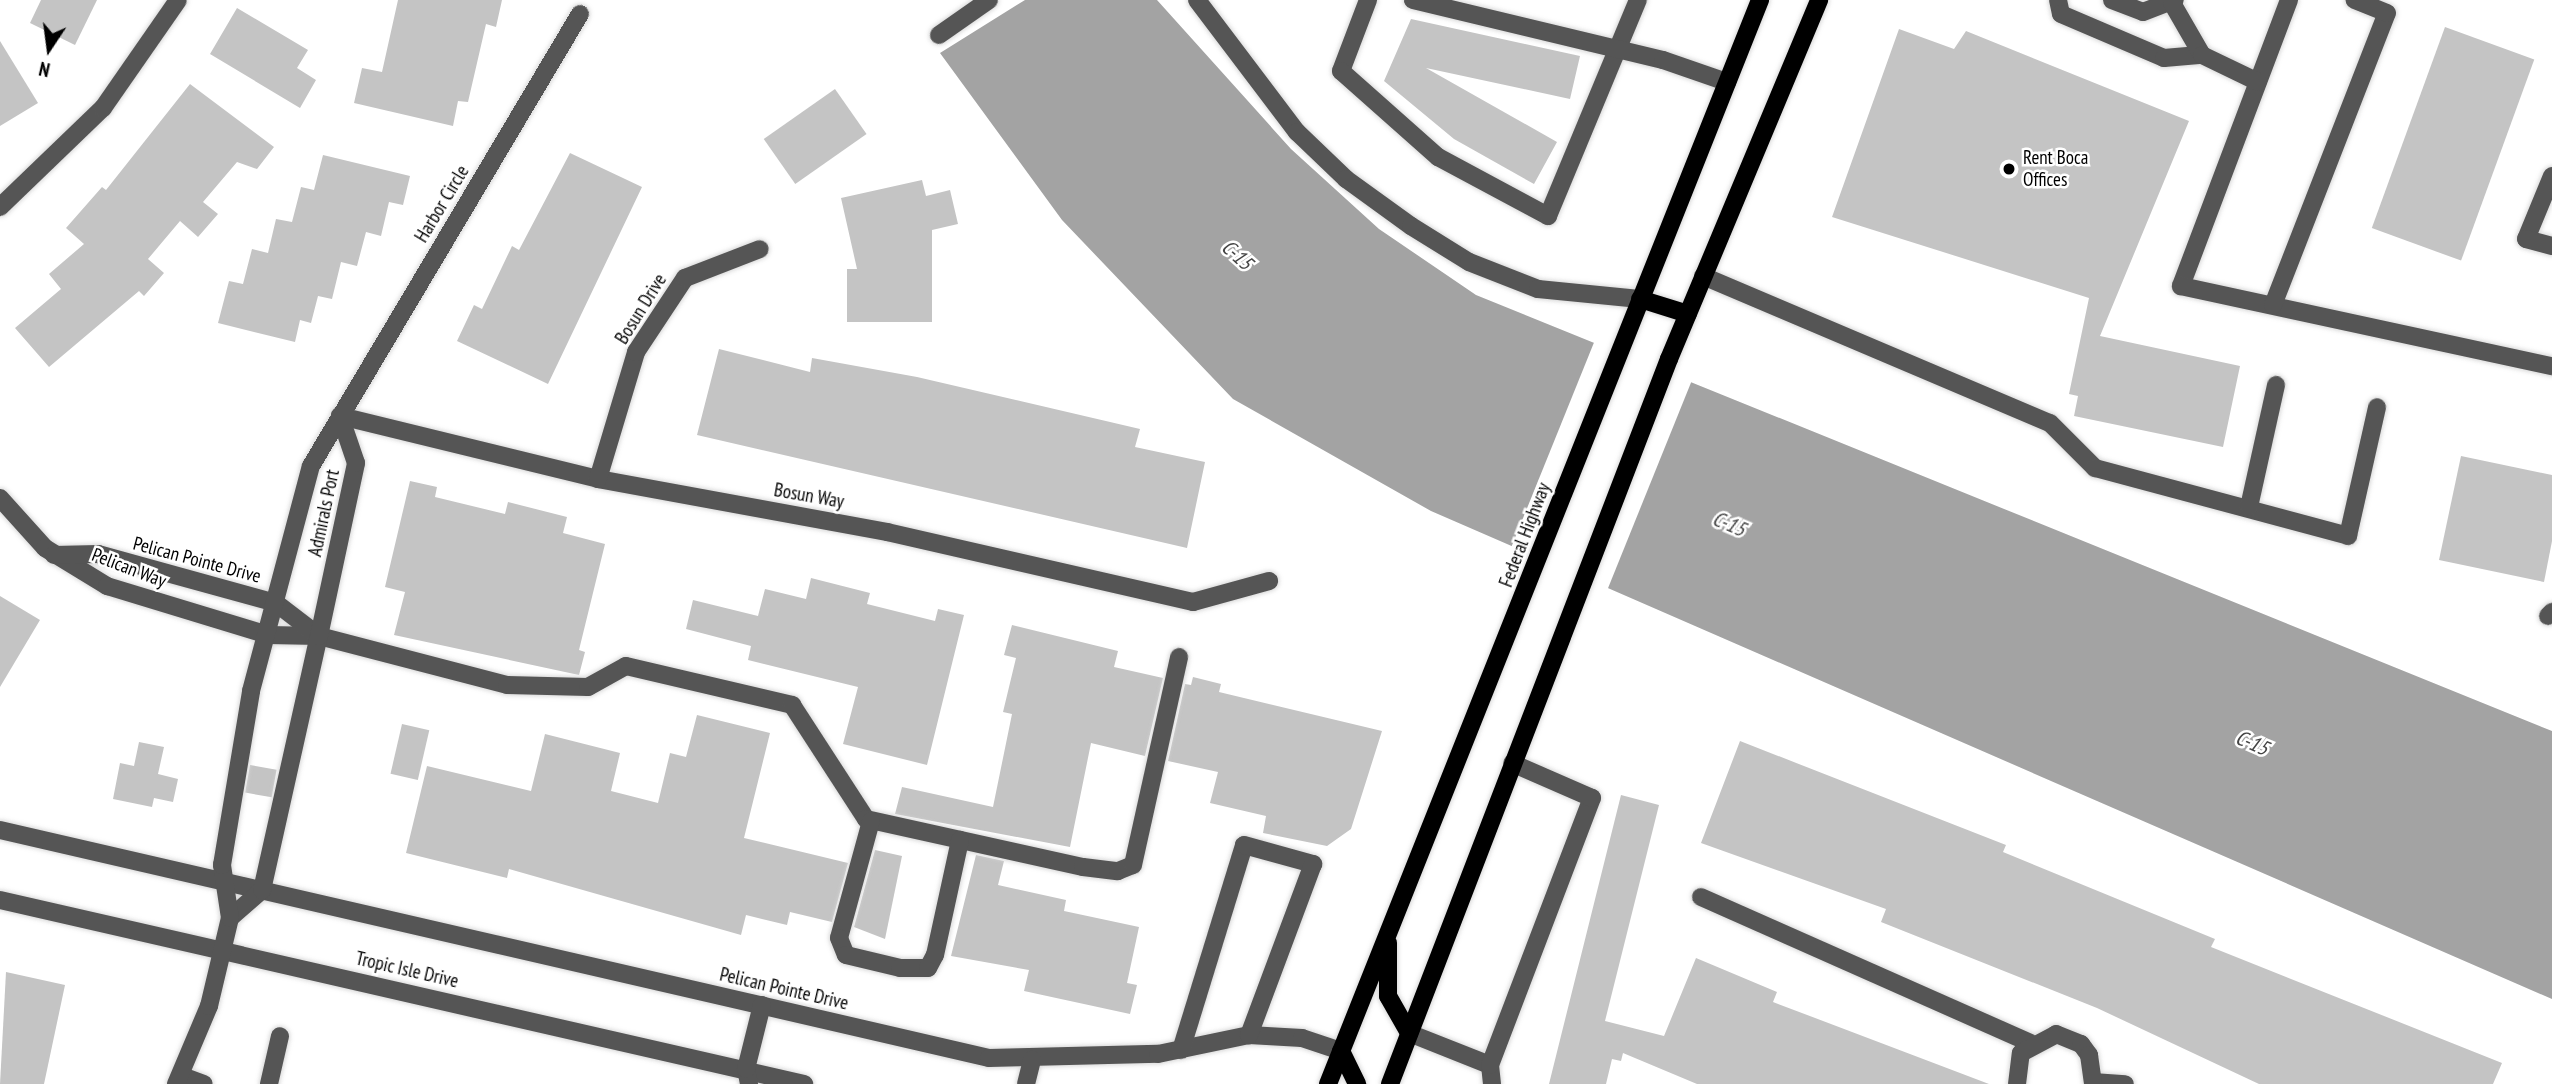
<!DOCTYPE html>
<style>
body{margin:0}
#map{position:relative;width:2552px;height:1084px;overflow:hidden;background:#fff;font-family:"PT Sans Narrow",sans-serif}
div>[style]{position:absolute}
.water>*{inset:0;background:#a3a3a3}
.pier>*{inset:0;background:#fff;transform-origin:0 0}
.building>*{inset:0;background:#c4c4c4;transform-origin:0 0}
.roads{filter:drop-shadow(0 0 2px #dbdbdb) drop-shadow(0 0 2px #dbdbdb)}
.minor>*{height:18px;margin:-9px;padding:0 9px;transform-origin:9px;border-radius:9px;background:#555}
.major>*{height:18px;margin:-9px;padding:0 9px;transform-origin:9px;border-radius:9px;background:#000}
.dots>*{width:19px;height:19px;translate:-50% -50%;box-sizing:border-box;border:4px solid #fff;border-radius:50%}
span{translate:-50% -50%;white-space:nowrap;text-align:center;line-height:1.15;-webkit-text-stroke:5px #fff;paint-order:stroke}
.poi-label{font-size:19px;color:#000}
.left{translate:0 -50%;text-align:left}
.street-label{font-size:19px;color:#000}
.water-label{font-size:21px;color:#444;font-style:italic}
.north{position:absolute;left:14px;top:14px;width:70px;height:70px;-webkit-text-stroke:5px #fff;paint-order:stroke;rotate:193deg;font-size:19px;font-weight:700;line-height:28px;text-align:center;color:#000}
.north::after{content:'';display:block;margin:auto;width:24px;height:32px;background:#000;clip-path:polygon(50% 0,100% 100%,50% 72%,0 100%)}
</style>
<div id="map">
<div class="water">
<div style="clip-path:polygon(1025px 0,1157px 0,1291px 149px,1379px 229px,1476px 295px,2552px 731px,2552px 999px,1431px 511px,1233px 399px,1062px 220px,940px 53px)"></div>
</div>
<div class="pier">
<div style="left:1595px;top:340px;width:105px;height:226px;rotate:22deg"></div>
</div>
<div class="building">
<div style="clip-path:polygon(41px 0,97px 0,75px 45px,30px 23px)"></div>
<div style="clip-path:polygon(398px 0,502px 0,496px 27px,486px 24px,468px 102px,458px 101px,453px 126px,354px 103px,362px 68px,382px 72px)"></div>
<div style="clip-path:polygon(237px 8px,308px 50px,297px 68px,316px 80px,300px 108px,210px 54px)"></div>
<div style="clip-path:polygon(1411px 19px,1580px 56px,1570px 99px,1426px 68px,1557px 142px,1534px 184px,1454px 139px,1384px 81px)"></div>
<div style="left:2445px;top:27px;width:95px;height:214px;rotate:20deg"></div>
<div style="clip-path:polygon(1899px 29px,1954px 49px,1966px 31px,2189px 121px,2100px 336px,2240px 366px,2223px 447px,2074px 416px,2078px 396px,2069px 394px,2089px 298px,1832px 217px)"></div>
<div style="clip-path:polygon(0 41px,38px 103px,0 126px)"></div>
<div style="clip-path:polygon(190px 84px,274px 147px,257px 169px,237px 162px,203px 202px,218px 214px,198px 237px,180px 221px,148px 259px,164px 273px,144px 296px,139px 291px,49px 367px,15px 328px,61px 289px,49px 274px,84px 244px,66px 228px,102px 187px,106px 190px)"></div>
<div style="left:835px;top:89px;width:55px;height:87px;rotate:55deg"></div>
<div style="clip-path:polygon(570px 153px,642px 187px,548px 384px,457px 341px,474px 305px,482px 309px,512px 246px,519px 250px)"></div>
<div style="clip-path:polygon(323px 155px,410px 176px,403px 205px,389px 202px,381px 236px,366px 232px,357px 266px,341px 262px,332px 299px,318px 296px,311px 323px,300px 320px,295px 342px,218px 323px,229px 281px,243px 284px,252px 249px,268px 253px,276px 219px,292px 222px,301px 187px,314px 190px)"></div>
<div style="clip-path:polygon(922px 180px,926px 196px,950px 190px,958px 224px,932px 230px,932px 322px,847px 322px,847px 269px,857px 269px,841px 198px)"></div>
<div style="clip-path:polygon(719px 349px,810px 372px,812px 358px,917px 377px,1140px 429px,1135px 447px,1205px 462px,1187px 548px,697px 435px)"></div>
<div style="clip-path:polygon(2461px 456px,2552px 475px,2552px 541px,2544px 582px,2439px 560px)"></div>
<div style="clip-path:polygon(410px 481px,437px 487px,435px 497px,505px 514px,508px 502px,567px 517px,563px 533px,605px 544px,579px 650px,585px 652px,579px 675px,394px 635px,405px 592px,385px 587px)"></div>
<div style="clip-path:polygon(811px 578px,870px 593px,867px 604px,935px 621px,938px 609px,964px 615px,927px 765px,843px 744px,858px 687px,748px 660px,751px 646px,686px 629px,693px 600px,758px 616px,765px 589px,806px 599px)"></div>
<div style="clip-path:polygon(0 596px,40px 620px,0 687px)"></div>
<div style="clip-path:polygon(1012px 625px,1118px 651px,1114px 667px,1163px 678px,1145px 756px,1091px 743px,1070px 847px,895px 814px,902px 787px,993px 807px,1012px 714px,1003px 712px,1016px 658px,1004px 655px)"></div>
<div style="clip-path:polygon(1193px 677px,1221px 684px,1219px 692px,1382px 731px,1351px 829px,1327px 846px,1263px 833px,1266px 816px,1210px 803px,1218px 772px,1168px 761px,1185px 684px,1191px 685px)"></div>
<div style="clip-path:polygon(697px 715px,770px 733px,744px 838px,848px 863px,832px 922px,790px 912px,787px 925px,746px 915px,741px 935px,509px 869px,507px 878px,406px 853px,427px 766px,531px 791px,545px 734px,620px 753px,611px 791px,658px 803px,670px 753px,686px 757px)"></div>
<div style="left:402px;top:724px;width:28px;height:51px;rotate:13deg"></div>
<div style="clip-path:polygon(1740px 741px,2006px 845px,2003px 852px,2215px 939px,2211px 947px,2502px 1063px,2493px 1084px,2259px 1084px,2097px 1008px,1881px 922px,1886px 909px,1701px 843px)"></div>
<div style="clip-path:polygon(139px 742px,164px 747px,158px 774px,178px 779px,173px 802px,154px 798px,152px 807px,113px 799px,120px 763px,134px 766px)"></div>
<div style="left:250px;top:765px;width:27px;height:28px;rotate:10deg"></div>
<div style="clip-path:polygon(1621px 795px,1659px 805px,1605px 1021px,1664px 1036px,1696px 958px,1777px 992px,1773px 1002px,1989px 1084px,1697px 1084px,1623px 1053px,1621px 1061px,1612px 1059px,1606px 1084px,1549px 1084px)"></div>
<div style="clip-path:polygon(875px 850px,902px 856px,885px 939px,854px 927px)"></div>
<div style="clip-path:polygon(976px 855px,1004px 861px,998px 885px,1066px 900px,1064px 911px,1139px 927px,1127px 983px,1137px 985px,1130px 1014px,1024px 991px,1029px 970px,951px 956px)"></div>
<div style="clip-path:polygon(6px 972px,65px 985px,44px 1084px,0 1084px)"></div>
</div>
<div class="roads">
<div class="minor">
<div style="left:1197px;top:0;width:166px;rotate:52.9deg"></div>
<div style="left:1297px;top:132px;width:68px;rotate:43.8deg"></div>
<div style="left:1346px;top:179px;width:80px;rotate:35.9deg"></div>
<div style="left:1411px;top:226px;width:68px;rotate:31.8deg"></div>
<div style="left:1469px;top:262px;width:74px;rotate:21.4deg"></div>
<div style="left:1538px;top:289px;width:102px;rotate:5.6deg"></div>
<div style="left:1368px;top:0;width:76px;rotate:110.8deg"></div>
<div style="left:1341px;top:71px;width:130px;rotate:41.6deg"></div>
<div style="left:1438px;top:157px;width:125px;rotate:28.2deg"></div>
<div style="left:1548px;top:216px;width:234px;rotate:-67.4deg"></div>
<div style="left:1413px;top:0;width:257px;rotate:13.5deg"></div>
<div style="left:1663px;top:60px;width:68px;rotate:19deg"></div>
<div style="left:2058px;top:0;width:14px;rotate:78deg"></div>
<div style="left:2061px;top:14px;width:112px;rotate:23.1deg"></div>
<div style="left:2164px;top:58px;width:38px;rotate:-5deg"></div>
<div style="left:2112px;top:0;width:33px;rotate:21deg"></div>
<div style="left:2143px;top:12px;width:34px;rotate:-21deg"></div>
<div style="left:2289px;top:0;width:306px;rotate:110.7deg"></div>
<div style="left:2181px;top:286px;width:380px;rotate:12.2deg"></div>
<div style="left:2172px;top:3px;width:60px;rotate:60deg"></div>
<div style="left:2202px;top:55px;width:62px;rotate:25.7deg"></div>
<div style="left:939px;top:35px;width:61px;rotate:-35deg"></div>
<div style="left:2552px;top:176px;width:68px;rotate:112.4deg"></div>
<div style="left:2526px;top:239px;width:27px;rotate:15deg"></div>
<div style="left:0;top:207px;width:143px;rotate:-43.9deg"></div>
<div style="left:103px;top:108px;width:131px;rotate:-55.2deg"></div>
<div style="left:1703px;top:276px;width:377px;rotate:23deg"></div>
<div style="left:2050px;top:423px;width:64px;rotate:45deg"></div>
<div style="left:2095px;top:468px;width:262px;rotate:15deg"></div>
<div style="left:2348px;top:536px;width:132px;rotate:-77.3deg"></div>
<div style="left:2273px;top:305px;width:313px;rotate:-68.7deg"></div>
<div style="left:2387px;top:13px;width:35px;rotate:-158deg"></div>
<div style="left:340px;top:416px;width:266px;rotate:13.7deg"></div>
<div style="left:598px;top:479px;width:294px;rotate:10.4deg"></div>
<div style="left:887px;top:532px;width:314px;rotate:12.9deg"></div>
<div style="left:1193px;top:602px;width:79px;rotate:-15.4deg"></div>
<div style="left:598px;top:479px;width:133px;rotate:-73.3deg"></div>
<div style="left:636px;top:352px;width:89px;rotate:-56.5deg"></div>
<div style="left:685px;top:278px;width:80px;rotate:-21.1deg"></div>
<div style="left:0;top:498px;width:67px;rotate:48deg"></div>
<div style="left:45px;top:548px;width:73px;rotate:31.5deg"></div>
<div style="left:107px;top:586px;width:168px;rotate:16.9deg"></div>
<div style="left:268px;top:635px;width:51px;rotate:1.1deg"></div>
<div style="left:319px;top:636px;width:194px;rotate:14.6deg"></div>
<div style="left:507px;top:685px;width:81px;rotate:1.4deg"></div>
<div style="left:588px;top:687px;width:43px;rotate:-28.9deg"></div>
<div style="left:626px;top:666px;width:171px;rotate:13.2deg"></div>
<div style="left:792px;top:705px;width:136px;rotate:57deg"></div>
<div style="left:866px;top:819px;width:222px;rotate:12.5deg"></div>
<div style="left:1083px;top:867px;width:35px;rotate:7deg"></div>
<div style="left:1118px;top:871px;width:16px;rotate:-22deg"></div>
<div style="left:1133px;top:865px;width:213px;rotate:-77.5deg"></div>
<div style="left:2249px;top:507px;width:125px;rotate:-77.5deg"></div>
<div style="left:54px;top:555px;width:44px;rotate:-1.3deg"></div>
<div style="left:98px;top:554px;width:185px;rotate:15.4deg"></div>
<div style="left:276px;top:603px;width:54px;rotate:37.5deg"></div>
<div style="left:2548px;top:616px;width:6px;rotate:-45deg"></div>
<div style="left:871px;top:821px;width:121px;rotate:105.3deg"></div>
<div style="left:839px;top:938px;width:18px;rotate:68deg"></div>
<div style="left:846px;top:955px;width:56px;rotate:13.5deg"></div>
<div style="left:900px;top:968px;width:28px"></div>
<div style="left:928px;top:968px;width:15px;rotate:-62deg"></div>
<div style="left:935px;top:955px;width:118px;rotate:-77.7deg"></div>
<div style="left:0;top:830px;width:1015px;rotate:12.98deg"></div>
<div style="left:989px;top:1058px;width:169px;rotate:-1.4deg"></div>
<div style="left:1158px;top:1054px;width:93px;rotate:-11.8deg"></div>
<div style="left:1249px;top:1035px;width:53px;rotate:3.2deg"></div>
<div style="left:1302px;top:1038px;width:41px;rotate:18.4deg"></div>
<div style="left:1701px;top:897px;width:360px;rotate:23.9deg"></div>
<div style="left:0;top:900px;width:825px;rotate:12.89deg"></div>
<div style="left:230px;top:918px;width:43px;rotate:-41.2deg"></div>
<div style="left:262px;top:890px;width:260px;rotate:-77.4deg"></div>
<div style="left:319px;top:636px;width:177px;rotate:-77.9deg"></div>
<div style="left:356px;top:463px;width:50px;rotate:-108.8deg"></div>
<div style="left:1409px;top:1033px;width:87px;rotate:21.6deg"></div>
<div style="left:1181px;top:1050px;width:214px;rotate:-72.9deg"></div>
<div style="left:1244px;top:845px;width:72px;rotate:15.4deg"></div>
<div style="left:1313px;top:864px;width:183px;rotate:110.5deg"></div>
<div style="left:182px;top:1076px;width:23px;rotate:20deg"></div>
<div style="left:2093px;top:1082px;width:32px;rotate:4deg"></div>
<div style="left:176px;top:1084px;width:85px;rotate:-67.1deg"></div>
<div style="left:209px;top:1006px;width:90px;rotate:-76.6deg"></div>
<div style="left:230px;top:918px;width:54px;rotate:-98.6deg"></div>
<div style="left:222px;top:865px;width:176px;rotate:-80.5deg"></div>
<div style="left:251px;top:691px;width:233px;rotate:-75.1deg"></div>
<div style="left:311px;top:466px;width:526px;rotate:-59.24deg"></div>
<div style="left:269px;top:1084px;width:49px;rotate:-77.1deg"></div>
<div style="left:749px;top:1084px;width:15px;rotate:-101deg"></div>
<div style="left:746px;top:1069px;width:66px;rotate:-76deg"></div>
<div style="left:1026px;top:1084px;width:25px;rotate:-76deg"></div>
<div style="left:1492px;top:1084px;width:19px;rotate:-96deg"></div>
<div style="left:1490px;top:1065px;width:286px;rotate:-69.1deg"></div>
<div style="left:1592px;top:798px;width:87px;rotate:-156.4deg"></div>
<div style="left:2017px;top:1084px;width:31px;rotate:-83deg"></div>
<div style="left:2021px;top:1053px;width:40px;rotate:-28deg"></div>
<div style="left:2056px;top:1034px;width:27px;rotate:22deg"></div>
<div style="left:2081px;top:1044px;width:14px;rotate:54deg"></div>
<div style="left:2089px;top:1055px;width:29px;rotate:82deg"></div>
</div>
<div class="major">
<div style="left:1640px;top:299px;width:50px;rotate:17.4deg"></div>
<div style="left:1388px;top:943px;width:53px;rotate:90deg"></div>
<div style="left:1388px;top:996px;width:43px;rotate:60.4deg"></div>
<div style="left:1341px;top:1051px;width:37px;rotate:64deg"></div>
<div style="left:1328px;top:1084px;width:1167px;rotate:-68.27deg"></div>
<div style="left:1390px;top:1084px;width:777px;rotate:-68.95deg"></div>
<div style="left:1669px;top:359px;width:389px;rotate:-67.3deg"></div>
</div>
</div>
<div class="dots">
<div style="left:2009px;top:169px;background:#000"></div>
</div>
<div class="poi-label">
<span class="left" style="left:2023px;top:169px">Rent Boca<br>Offices</span>
</div>
<div class="street-label">
<span style="left:442px;top:204px;rotate:-59deg">Harbor Circle</span>
<span style="left:641px;top:309px;rotate:-58deg">Bosun Drive</span>
<span style="left:809px;top:496px;rotate:10deg">Bosun Way</span>
<span style="left:324px;top:513px;rotate:-78deg">Admirals Port</span>
<span style="left:1525px;top:535px;rotate:-69deg">Federal Highway</span>
<span style="left:197px;top:560px;rotate:15deg">Pelican Pointe Drive</span>
<span style="left:129px;top:568px;rotate:21deg">Pelican Way</span>
<span style="left:407px;top:970px;rotate:13deg">Tropic Isle Drive</span>
<span style="left:784px;top:989px;rotate:13deg">Pelican Pointe Drive</span>
</div>
<div class="water-label">
<span style="left:1237px;top:255px;rotate:42deg">C-15</span>
<span style="left:1729px;top:524px;rotate:23deg">C-15</span>
<span style="left:2252px;top:743px;rotate:23deg">C-15</span>
</div>
<div class="north">N</div>
</div>
